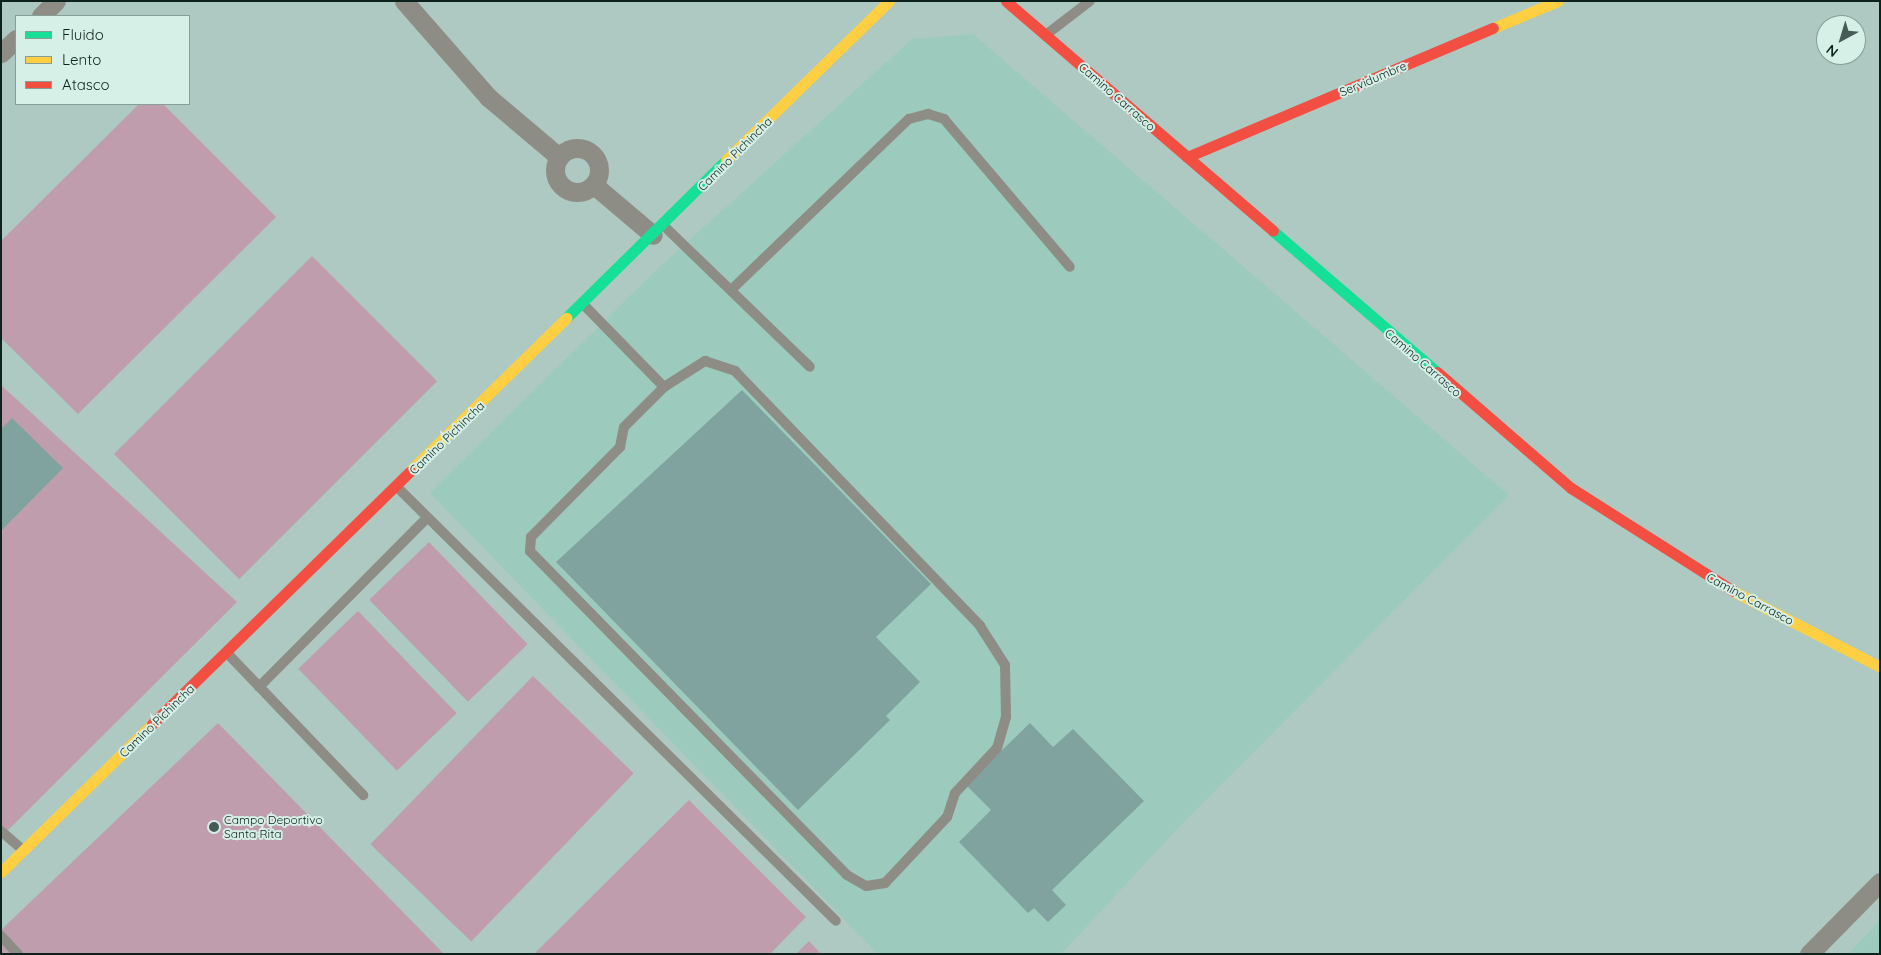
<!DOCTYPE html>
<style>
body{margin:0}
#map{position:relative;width:1881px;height:955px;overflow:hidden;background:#adc9c1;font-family:Quicksand,sans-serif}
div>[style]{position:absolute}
.built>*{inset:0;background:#9ccbbe}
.green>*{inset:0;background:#c09dad;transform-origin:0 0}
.building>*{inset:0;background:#80a39f}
.lane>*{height:10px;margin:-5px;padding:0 5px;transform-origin:5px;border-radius:5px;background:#8e8d85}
.street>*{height:19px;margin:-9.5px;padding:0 9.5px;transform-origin:9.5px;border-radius:9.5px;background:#8e8d85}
.street>.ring{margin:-9.5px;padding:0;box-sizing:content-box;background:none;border:19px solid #8e8d85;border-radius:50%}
.fast>*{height:11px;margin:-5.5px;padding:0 5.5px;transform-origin:5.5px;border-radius:5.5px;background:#16e098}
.slow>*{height:11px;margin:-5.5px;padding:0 5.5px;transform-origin:5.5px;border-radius:5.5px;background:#ffcf43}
.jam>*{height:11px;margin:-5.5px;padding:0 5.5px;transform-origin:5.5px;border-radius:5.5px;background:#f24e42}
.dots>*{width:14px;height:14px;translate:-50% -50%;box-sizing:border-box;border:2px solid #d6f0e8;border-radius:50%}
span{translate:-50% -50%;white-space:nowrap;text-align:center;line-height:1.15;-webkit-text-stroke:4px #d6f0e8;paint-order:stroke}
.street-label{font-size:12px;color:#0d221c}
.poi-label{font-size:12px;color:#0d221c}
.left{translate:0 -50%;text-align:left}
.frame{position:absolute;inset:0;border:2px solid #0d221c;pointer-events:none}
.legend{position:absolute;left:15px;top:15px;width:175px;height:90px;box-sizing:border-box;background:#d6f0e8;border:1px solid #869e96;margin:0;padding:6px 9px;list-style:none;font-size:15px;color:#0d221c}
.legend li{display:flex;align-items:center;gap:10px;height:25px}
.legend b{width:25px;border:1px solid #869e96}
.north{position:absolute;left:1816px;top:15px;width:50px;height:50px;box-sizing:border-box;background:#d6f0e8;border:1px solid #869e96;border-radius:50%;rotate:219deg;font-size:14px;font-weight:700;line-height:20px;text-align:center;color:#0d221c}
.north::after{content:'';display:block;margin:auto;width:18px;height:22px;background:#455c56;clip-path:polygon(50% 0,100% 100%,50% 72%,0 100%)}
</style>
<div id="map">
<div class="built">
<div style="clip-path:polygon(973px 34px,1509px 495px,1181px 825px,1061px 954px,878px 954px,430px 493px,654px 272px,912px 39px)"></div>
<div style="clip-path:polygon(1880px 921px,1880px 954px,1848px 954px)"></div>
</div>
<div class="green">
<div style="clip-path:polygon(139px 104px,163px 104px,276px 217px,78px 414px,1px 338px,1px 241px)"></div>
<div style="left:312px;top:256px;width:177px;height:280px;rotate:45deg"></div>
<div style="clip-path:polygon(1px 385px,237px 602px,1px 837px)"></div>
<div style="left:429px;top:542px;width:142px;height:83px;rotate:46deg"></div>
<div style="left:358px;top:611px;width:142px;height:83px;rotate:46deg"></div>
<div style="left:533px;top:676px;width:140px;height:234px;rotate:44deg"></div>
<div style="clip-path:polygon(218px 723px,444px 954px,1px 954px,1px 930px)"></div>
<div style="clip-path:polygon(689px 800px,806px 917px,770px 954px,534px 954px)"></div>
<div style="clip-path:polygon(809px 941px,821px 954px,796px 954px)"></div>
</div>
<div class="building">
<div style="clip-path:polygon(742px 390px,931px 584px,876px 637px,920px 682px,886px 716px,890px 720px,798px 810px,556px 562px)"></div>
<div style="clip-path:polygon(12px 418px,63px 468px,1px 531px,1px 429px)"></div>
<div style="clip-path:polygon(1030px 723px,1053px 747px,1073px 729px,1144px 801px,1052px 890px,1066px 905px,1048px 922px,1034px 908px,1028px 913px,959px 842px,991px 810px,966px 785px)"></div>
</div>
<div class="lane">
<div style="left:1047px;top:34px;width:54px;rotate:-37.5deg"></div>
<div style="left:663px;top:225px;width:204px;rotate:44deg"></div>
<div style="left:731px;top:290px;width:247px;rotate:-43.9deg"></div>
<div style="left:909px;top:119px;width:20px;rotate:-15deg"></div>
<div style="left:928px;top:114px;width:17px;rotate:17deg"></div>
<div style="left:944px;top:119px;width:194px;rotate:49.6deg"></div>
<div style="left:583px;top:304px;width:116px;rotate:45.7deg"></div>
<div style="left:705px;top:361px;width:32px;rotate:18deg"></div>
<div style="left:735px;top:371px;width:354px;rotate:46.1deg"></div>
<div style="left:980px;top:626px;width:46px;rotate:57.3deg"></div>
<div style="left:1005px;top:665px;width:52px;rotate:88.9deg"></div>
<div style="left:1006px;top:717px;width:32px;rotate:106deg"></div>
<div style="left:997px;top:748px;width:62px;rotate:133deg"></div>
<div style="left:955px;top:793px;width:25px;rotate:108deg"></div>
<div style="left:947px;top:817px;width:91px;rotate:133.2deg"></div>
<div style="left:885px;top:883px;width:19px;rotate:171deg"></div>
<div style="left:866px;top:886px;width:22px;rotate:-150deg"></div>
<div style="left:847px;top:875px;width:453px;rotate:-134.4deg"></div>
<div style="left:530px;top:551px;width:14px;rotate:-86deg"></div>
<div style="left:531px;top:537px;width:127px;rotate:-45.3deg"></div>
<div style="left:620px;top:447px;width:20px;rotate:-79deg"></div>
<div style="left:624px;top:427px;width:57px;rotate:-45deg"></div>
<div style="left:664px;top:387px;width:49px;rotate:-32.4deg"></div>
<div style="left:397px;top:487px;width:617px;rotate:44.67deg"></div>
<div style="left:227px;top:653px;width:197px;rotate:46.2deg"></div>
<div style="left:259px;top:687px;width:238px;rotate:-45.2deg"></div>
<div style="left:1px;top:831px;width:29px;rotate:41deg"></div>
<div style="left:1px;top:936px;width:25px;rotate:47deg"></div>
</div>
<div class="street">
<div style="left:404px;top:1px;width:128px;rotate:48.8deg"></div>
<div style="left:488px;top:97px;width:93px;rotate:40.2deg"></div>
<div style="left:41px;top:16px;width:21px;rotate:-45deg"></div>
<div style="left:1px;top:53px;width:21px;rotate:-43deg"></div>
<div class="ring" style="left:555px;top:148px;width:25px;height:25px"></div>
<div style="left:594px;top:185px;width:77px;rotate:40.3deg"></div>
<div style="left:1809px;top:954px;width:101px;rotate:-45.4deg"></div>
</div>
<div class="fast">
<div style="left:1273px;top:231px;width:216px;rotate:40.7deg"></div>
<div style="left:566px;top:318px;width:225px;rotate:-44.6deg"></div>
</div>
<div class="slow">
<div style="left:1493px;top:28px;width:70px;rotate:-22.6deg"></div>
<div style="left:726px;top:160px;width:228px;rotate:-44.3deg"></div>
<div style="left:410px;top:471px;width:219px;rotate:-44.4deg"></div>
<div style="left:1733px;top:591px;width:165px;rotate:27.3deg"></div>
<div style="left:1px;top:872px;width:211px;rotate:-44.4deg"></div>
</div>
<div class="jam">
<div style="left:1006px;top:1px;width:352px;rotate:40.7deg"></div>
<div style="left:1187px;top:157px;width:332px;rotate:-22.9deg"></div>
<div style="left:1437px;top:372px;width:177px;rotate:40.9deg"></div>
<div style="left:1571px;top:488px;width:192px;rotate:32.4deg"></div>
<div style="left:152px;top:724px;width:361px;rotate:-44.4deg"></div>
</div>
<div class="dots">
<div style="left:214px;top:827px;background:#455c56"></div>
</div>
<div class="street-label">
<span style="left:1373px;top:79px;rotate:-23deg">Servidumbre</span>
<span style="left:1117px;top:97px;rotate:41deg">Camino Carrasco</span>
<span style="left:735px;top:154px;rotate:-45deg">Camino Pichincha</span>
<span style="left:1423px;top:363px;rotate:41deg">Camino Carrasco</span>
<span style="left:447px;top:438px;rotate:-44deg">Camino Pichincha</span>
<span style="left:1750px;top:599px;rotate:28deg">Camino Carrasco</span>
<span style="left:157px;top:721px;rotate:-44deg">Camino Pichincha</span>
</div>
<div class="poi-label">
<span class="left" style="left:224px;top:827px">Campo Deportivo<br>Santa Rita</span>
</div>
<div class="frame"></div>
<ul class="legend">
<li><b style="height:6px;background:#16e098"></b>Fluido</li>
<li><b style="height:6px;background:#ffcf43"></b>Lento</li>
<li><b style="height:6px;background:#f24e42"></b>Atasco</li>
</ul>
<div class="north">N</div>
</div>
